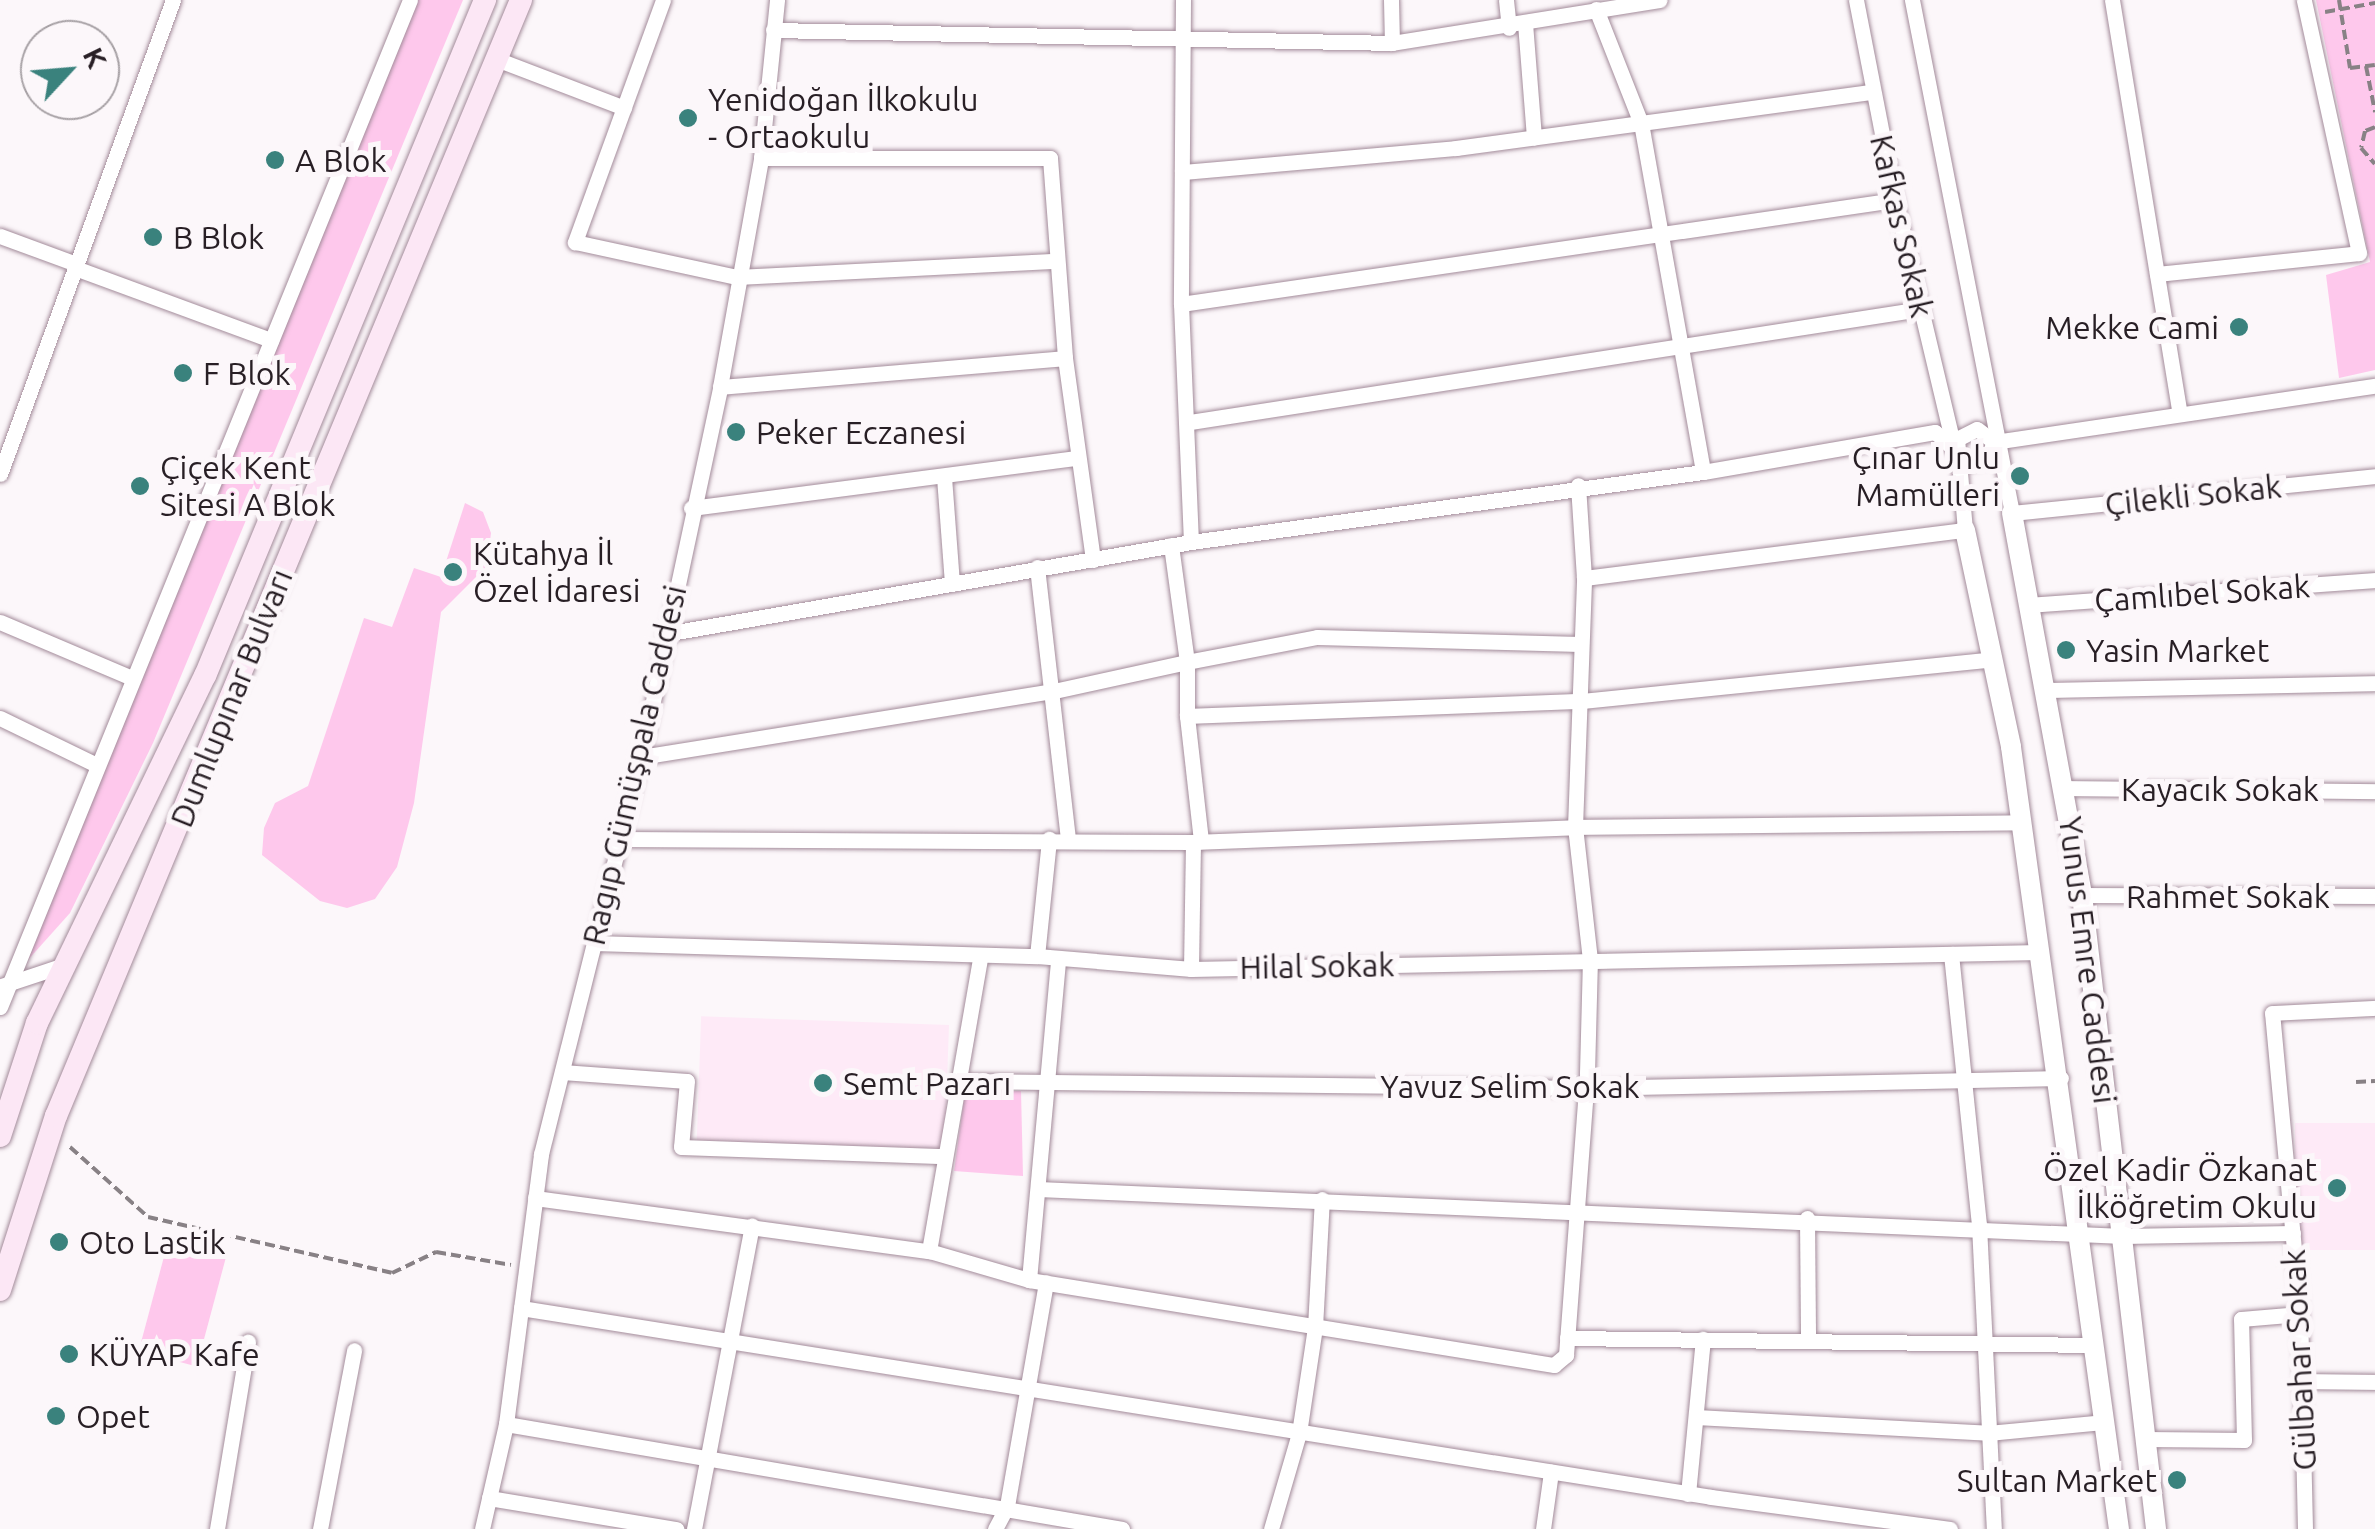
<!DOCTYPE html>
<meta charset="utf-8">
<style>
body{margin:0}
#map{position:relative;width:2375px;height:1529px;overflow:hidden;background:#fcf7fa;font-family:Ubuntu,sans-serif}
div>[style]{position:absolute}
.built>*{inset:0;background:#feeaf7;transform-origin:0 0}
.green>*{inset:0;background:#fec8ec;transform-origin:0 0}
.path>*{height:4px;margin-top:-2px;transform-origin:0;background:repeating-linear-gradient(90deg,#888185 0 10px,transparent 0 15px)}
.roads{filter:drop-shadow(0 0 2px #a38b9a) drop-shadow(0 0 2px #a38b9a)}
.minor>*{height:15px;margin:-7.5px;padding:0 7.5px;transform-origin:7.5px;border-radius:7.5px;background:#fff}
.tertiary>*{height:20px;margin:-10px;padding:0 10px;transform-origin:10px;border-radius:10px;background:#fff}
.secondary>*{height:22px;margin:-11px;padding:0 11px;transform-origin:11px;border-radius:11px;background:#fce7f5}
.dots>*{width:28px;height:28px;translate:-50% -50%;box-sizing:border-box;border:5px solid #fcf7fa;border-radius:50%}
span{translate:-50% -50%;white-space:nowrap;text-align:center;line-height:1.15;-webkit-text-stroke:10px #fcf7fa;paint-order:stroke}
.poi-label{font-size:32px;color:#281f25}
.left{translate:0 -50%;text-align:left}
.right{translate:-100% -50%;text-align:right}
.street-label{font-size:32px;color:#281f25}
.north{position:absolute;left:20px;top:20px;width:100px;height:100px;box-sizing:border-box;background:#fcf7fa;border:2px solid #a7a1a5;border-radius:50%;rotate:64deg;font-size:28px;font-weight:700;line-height:40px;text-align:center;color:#281f25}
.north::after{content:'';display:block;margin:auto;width:35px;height:45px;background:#3a827d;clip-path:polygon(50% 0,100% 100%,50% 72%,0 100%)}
</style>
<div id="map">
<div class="built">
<div style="left:949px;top:1025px;width:131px;height:248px;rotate:92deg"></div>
<div style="left:2375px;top:1123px;width:127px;height:80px;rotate:90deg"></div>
</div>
<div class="green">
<div style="clip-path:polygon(412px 0,463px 0,153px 743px,70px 913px,27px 961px)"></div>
<div style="clip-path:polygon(2316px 0,2375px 0,2375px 370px,2339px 378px,2326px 275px,2370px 262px)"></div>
<div style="clip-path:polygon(465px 503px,483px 512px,491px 533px,487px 566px,441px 612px,414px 803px,397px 867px,375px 899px,347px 908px,320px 901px,262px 855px,264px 828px,275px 803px,308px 786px,364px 618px,392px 627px,414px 568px,441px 577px)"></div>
<div style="clip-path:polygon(1021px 1091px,1023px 1176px,954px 1171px,965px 1092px)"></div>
<div style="left:169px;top:1238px;width:60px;height:117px;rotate:15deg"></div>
</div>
<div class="path">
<div style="left:2339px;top:0;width:69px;rotate:80.8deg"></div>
<div style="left:2350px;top:68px;width:25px;rotate:-7deg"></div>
<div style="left:2325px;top:12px;width:51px;rotate:-10.2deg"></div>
<div style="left:2366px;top:66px;width:47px;rotate:78.9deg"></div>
<div style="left:2375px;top:127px;width:11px;rotate:158deg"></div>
<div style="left:2365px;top:131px;width:17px;rotate:103deg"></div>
<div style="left:2361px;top:148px;width:21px;rotate:49deg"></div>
<div style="left:2356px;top:1082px;width:19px;rotate:-3deg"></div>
<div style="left:70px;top:1147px;width:105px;rotate:41.9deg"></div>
<div style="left:148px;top:1217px;width:250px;rotate:12.9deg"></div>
<div style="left:392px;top:1273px;width:49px;rotate:-25.5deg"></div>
<div style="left:436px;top:1252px;width:76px;rotate:9.8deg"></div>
</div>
<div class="roads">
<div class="minor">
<div style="left:663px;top:0;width:258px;rotate:110deg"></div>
<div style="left:575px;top:242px;width:166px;rotate:12.2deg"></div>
<div style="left:737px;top:277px;width:320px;rotate:-2.9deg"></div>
<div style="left:1183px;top:0;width:304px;rotate:90.4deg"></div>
<div style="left:1181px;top:304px;width:238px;rotate:87.6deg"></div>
<div style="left:1391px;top:0;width:43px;rotate:88.7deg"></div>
<div style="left:1506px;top:0;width:28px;rotate:84deg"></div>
<div style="left:1856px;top:0;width:204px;rotate:79deg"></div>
<div style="left:1895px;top:200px;width:254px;rotate:76.6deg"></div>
<div style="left:1912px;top:0;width:523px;rotate:78.97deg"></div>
<div style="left:2012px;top:513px;width:365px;rotate:-5.8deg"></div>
<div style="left:2112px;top:0;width:416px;rotate:80.7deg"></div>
<div style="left:1596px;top:9px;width:123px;rotate:68.5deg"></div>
<div style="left:1641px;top:123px;width:354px;rotate:79.9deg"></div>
<div style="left:1525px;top:23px;width:115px;rotate:85.5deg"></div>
<div style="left:773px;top:30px;width:619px;rotate:1.2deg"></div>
<div style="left:1392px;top:43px;width:271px;rotate:-9.1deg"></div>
<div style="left:496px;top:59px;width:137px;rotate:20.9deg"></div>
<div style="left:761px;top:158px;width:289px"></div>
<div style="left:1050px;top:158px;width:201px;rotate:85.7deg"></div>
<div style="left:1065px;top:358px;width:204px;rotate:82.1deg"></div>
<div style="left:1182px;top:172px;width:275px;rotate:-5deg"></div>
<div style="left:1456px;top:148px;width:420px;rotate:-7.7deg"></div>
<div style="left:0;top:236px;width:81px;rotate:20.2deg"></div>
<div style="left:75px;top:268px;width:209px;rotate:20.2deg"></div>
<div style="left:2157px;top:274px;width:203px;rotate:-5.9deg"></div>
<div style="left:2359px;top:253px;width:259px;rotate:-102.3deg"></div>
<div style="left:1181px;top:304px;width:722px;rotate:-8.29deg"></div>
<div style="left:720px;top:387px;width:346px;rotate:-4.8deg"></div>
<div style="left:1190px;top:422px;width:740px;rotate:-8.79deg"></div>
<div style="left:1994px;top:442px;width:385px;rotate:-8.4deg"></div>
<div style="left:0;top:474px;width:505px;rotate:-69.95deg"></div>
<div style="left:944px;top:477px;width:107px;rotate:85.7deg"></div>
<div style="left:691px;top:508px;width:389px;rotate:-7.4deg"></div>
<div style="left:1037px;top:567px;width:274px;rotate:83.5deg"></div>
<div style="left:1584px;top:578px;width:384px;rotate:-7.2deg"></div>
<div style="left:1965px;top:530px;width:91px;rotate:-95deg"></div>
<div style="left:1957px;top:439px;width:22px;rotate:-27deg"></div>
<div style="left:1977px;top:429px;width:21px;rotate:37deg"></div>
<div style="left:2028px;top:605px;width:348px;rotate:-4.1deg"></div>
<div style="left:0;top:622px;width:143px;rotate:23deg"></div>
<div style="left:665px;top:634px;width:534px;rotate:-9.92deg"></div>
<div style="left:1191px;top:542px;width:517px;rotate:-7.79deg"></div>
<div style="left:1703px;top:472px;width:235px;rotate:-9.8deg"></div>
<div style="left:1935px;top:432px;width:46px;rotate:42.4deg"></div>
<div style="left:1969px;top:463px;width:18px;rotate:-13deg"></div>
<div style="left:1987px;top:459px;width:18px;rotate:-68deg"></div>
<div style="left:1580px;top:644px;width:263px;rotate:-178.5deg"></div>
<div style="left:1317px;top:637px;width:132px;rotate:169.1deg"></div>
<div style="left:1187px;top:662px;width:54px;rotate:90deg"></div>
<div style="left:1187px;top:716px;width:395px;rotate:-2.2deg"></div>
<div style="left:1582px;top:701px;width:408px;rotate:-5.8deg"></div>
<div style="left:2044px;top:690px;width:331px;rotate:-1.2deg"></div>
<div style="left:1187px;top:716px;width:126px;rotate:83.6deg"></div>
<div style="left:0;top:718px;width:108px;rotate:25.9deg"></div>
<div style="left:641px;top:757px;width:418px;rotate:-9.1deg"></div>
<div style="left:1054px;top:691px;width:136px;rotate:-12.3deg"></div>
<div style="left:1187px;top:662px;width:118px;rotate:-97.8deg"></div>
<div style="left:2065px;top:788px;width:310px;rotate:0.6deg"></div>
<div style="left:617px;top:839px;width:576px;rotate:0.3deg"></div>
<div style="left:1193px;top:842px;width:382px;rotate:-2.2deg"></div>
<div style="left:1575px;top:827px;width:447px;rotate:-0.6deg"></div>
<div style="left:2082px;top:895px;width:293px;rotate:0.2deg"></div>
<div style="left:594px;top:943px;width:443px;rotate:1.7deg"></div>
<div style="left:1037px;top:956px;width:155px;rotate:4.8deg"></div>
<div style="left:1191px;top:969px;width:850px;rotate:-1.15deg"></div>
<div style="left:1951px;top:954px;width:272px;rotate:84.1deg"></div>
<div style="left:1979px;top:1225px;width:304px;rotate:87.2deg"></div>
<div style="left:1037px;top:956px;width:118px;rotate:-84.1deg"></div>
<div style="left:1191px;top:969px;width:127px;rotate:-89.1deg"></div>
<div style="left:1px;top:986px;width:66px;rotate:-18.4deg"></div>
<div style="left:0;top:1007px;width:1087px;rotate:-67.85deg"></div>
<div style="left:562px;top:1072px;width:125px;rotate:4.1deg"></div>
<div style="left:687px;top:1081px;width:66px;rotate:95.2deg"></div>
<div style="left:681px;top:1147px;width:264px;rotate:2deg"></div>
<div style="left:959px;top:1081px;width:627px;rotate:0.64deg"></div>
<div style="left:1586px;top:1088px;width:475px;rotate:-1.2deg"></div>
<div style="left:1038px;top:1189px;width:1086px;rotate:2.48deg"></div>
<div style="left:2123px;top:1236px;width:170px;rotate:-1deg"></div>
<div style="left:535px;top:1198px;width:398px;rotate:7.7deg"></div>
<div style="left:929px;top:1251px;width:104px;rotate:16.2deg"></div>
<div style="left:1029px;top:1280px;width:532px;rotate:9.2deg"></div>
<div style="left:1554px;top:1365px;width:16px;rotate:-40deg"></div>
<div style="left:1566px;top:1355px;width:283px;rotate:-85.7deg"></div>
<div style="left:1587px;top:1073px;width:113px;rotate:-88.5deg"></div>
<div style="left:1590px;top:960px;width:134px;rotate:-96.4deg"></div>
<div style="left:1575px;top:827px;width:249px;rotate:-87.9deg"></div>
<div style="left:1584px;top:578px;width:93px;rotate:-93.7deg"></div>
<div style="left:1807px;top:1218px;width:122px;rotate:89.5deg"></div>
<div style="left:929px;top:1251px;width:296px;rotate:-80.1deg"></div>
<div style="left:1029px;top:1280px;width:320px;rotate:-84.8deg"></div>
<div style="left:521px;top:1308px;width:1205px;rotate:9.02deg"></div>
<div style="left:1711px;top:1497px;width:241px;rotate:7.6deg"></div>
<div style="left:1567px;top:1338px;width:528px;rotate:0.76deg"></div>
<div style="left:2304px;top:1381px;width:71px;rotate:0.8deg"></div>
<div style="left:1696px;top:1417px;width:292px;rotate:3.1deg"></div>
<div style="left:1988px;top:1433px;width:118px;rotate:-5.4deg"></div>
<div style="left:506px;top:1424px;width:625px;rotate:9.67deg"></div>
<div style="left:2144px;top:1439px;width:100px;rotate:0.6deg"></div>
<div style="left:2244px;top:1440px;width:121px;rotate:-91.4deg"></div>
<div style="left:2241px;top:1319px;width:59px;rotate:-4.8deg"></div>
<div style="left:1688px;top:1494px;width:156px;rotate:-84.5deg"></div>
<div style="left:489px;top:1498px;width:190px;rotate:9.4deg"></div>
<div style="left:217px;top:1529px;width:190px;rotate:-80.6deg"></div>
<div style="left:320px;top:1529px;width:182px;rotate:-79.2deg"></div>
<div style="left:482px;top:1529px;width:108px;rotate:-77.1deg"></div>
<div style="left:506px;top:1424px;width:272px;rotate:-82.6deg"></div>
<div style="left:541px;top:1154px;width:409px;rotate:-75.9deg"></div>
<div style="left:641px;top:757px;width:378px;rotate:-77.9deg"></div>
<div style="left:720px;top:387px;width:233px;rotate:-79.8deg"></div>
<div style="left:761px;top:158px;width:159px;rotate:-84.2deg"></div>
<div style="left:694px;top:1529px;width:309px;rotate:-79.2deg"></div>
<div style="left:995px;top:1529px;width:26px;rotate:-62deg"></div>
<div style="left:1007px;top:1506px;width:227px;rotate:-80.1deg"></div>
<div style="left:1271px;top:1529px;width:100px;rotate:-73.7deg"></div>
<div style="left:1299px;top:1433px;width:107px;rotate:-81.4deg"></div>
<div style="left:1315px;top:1327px;width:128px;rotate:-86.9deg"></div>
<div style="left:1543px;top:1529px;width:58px;rotate:-82deg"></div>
<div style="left:2305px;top:1529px;width:215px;rotate:-91.3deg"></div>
<div style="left:2300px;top:1314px;width:302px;rotate:-95.3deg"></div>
<div style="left:2272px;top:1013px;width:103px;rotate:-2.8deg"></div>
</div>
<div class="tertiary">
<div style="left:2012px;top:513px;width:388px;rotate:79.6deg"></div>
<div style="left:2082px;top:895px;width:638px;rotate:83.34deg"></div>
<div style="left:1965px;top:530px;width:222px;rotate:78deg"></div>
<div style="left:2011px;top:747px;width:789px;rotate:82.14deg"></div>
</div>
<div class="secondary">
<div style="left:0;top:1136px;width:119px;rotate:-71.9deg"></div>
<div style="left:37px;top:1023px;width:386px;rotate:-64.2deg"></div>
<div style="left:205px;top:676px;width:732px;rotate:-67.5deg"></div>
<div style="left:0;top:1290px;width:183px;rotate:-72.2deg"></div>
<div style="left:56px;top:1116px;width:1209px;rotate:-67.38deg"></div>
</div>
</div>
<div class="dots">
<div style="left:688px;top:118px;background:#3a827d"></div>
<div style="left:275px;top:160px;background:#3a827d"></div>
<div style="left:153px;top:237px;background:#3a827d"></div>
<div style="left:2239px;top:327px;background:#3a827d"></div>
<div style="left:183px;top:373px;background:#3a827d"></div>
<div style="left:736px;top:432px;background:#3a827d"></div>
<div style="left:2020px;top:476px;background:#3a827d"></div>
<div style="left:140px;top:486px;background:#3a827d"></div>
<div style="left:453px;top:572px;background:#3a827d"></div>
<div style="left:2066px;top:650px;background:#3a827d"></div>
<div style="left:823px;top:1083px;background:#3a827d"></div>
<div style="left:2337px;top:1188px;background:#3a827d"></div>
<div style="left:59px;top:1242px;background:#3a827d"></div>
<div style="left:69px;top:1354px;background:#3a827d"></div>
<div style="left:56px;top:1416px;background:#3a827d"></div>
<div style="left:2177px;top:1480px;background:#3a827d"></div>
</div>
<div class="poi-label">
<span class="left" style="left:708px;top:118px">Yenidoğan İlkokulu<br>- Ortaokulu</span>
<span class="left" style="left:295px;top:160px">A Blok</span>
<span class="left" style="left:173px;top:237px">B Blok</span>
<span class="right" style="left:2219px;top:327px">Mekke Cami</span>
<span class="left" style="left:203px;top:373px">F Blok</span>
<span class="left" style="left:756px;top:432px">Peker Eczanesi</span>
<span class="right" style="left:2000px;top:476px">Çınar Unlu<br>Mamülleri</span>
<span class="left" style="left:160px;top:486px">Çiçek Kent<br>Sitesi A Blok</span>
<span class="left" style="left:473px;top:572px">Kütahya İl<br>Özel İdaresi</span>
<span class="left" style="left:2086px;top:650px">Yasin Market</span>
<span class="left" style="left:843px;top:1083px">Semt Pazarı</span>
<span class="right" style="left:2317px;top:1188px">Özel Kadir Özkanat<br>İlköğretim Okulu</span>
<span class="left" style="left:79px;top:1242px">Oto Lastik</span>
<span class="left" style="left:89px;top:1354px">KÜYAP Kafe</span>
<span class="left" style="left:76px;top:1416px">Opet</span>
<span class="right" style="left:2157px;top:1480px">Sultan Market</span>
</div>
<div class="street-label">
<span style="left:1902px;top:226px;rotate:77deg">Kafkas Sokak</span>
<span style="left:2193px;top:495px;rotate:-6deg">Çilekli Sokak</span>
<span style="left:2202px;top:593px;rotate:-4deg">Çamlıbel Sokak</span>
<span style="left:231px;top:698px;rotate:-68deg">Dumlupınar Bulvarı</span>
<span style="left:634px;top:765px;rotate:-77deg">Ragıp Gümüşpala Caddesi</span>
<span style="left:2220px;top:789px">Kayacık Sokak</span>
<span style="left:2228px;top:896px">Rahmet Sokak</span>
<span style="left:2088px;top:960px;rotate:83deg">Yunus Emre Caddesi</span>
<span style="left:1317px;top:966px;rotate:-1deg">Hilal Sokak</span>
<span style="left:1510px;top:1086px">Yavuz Selim Sokak</span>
<span style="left:2299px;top:1360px;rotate:-93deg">Gülbahar Sokak</span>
</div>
<div class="north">K</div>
</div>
